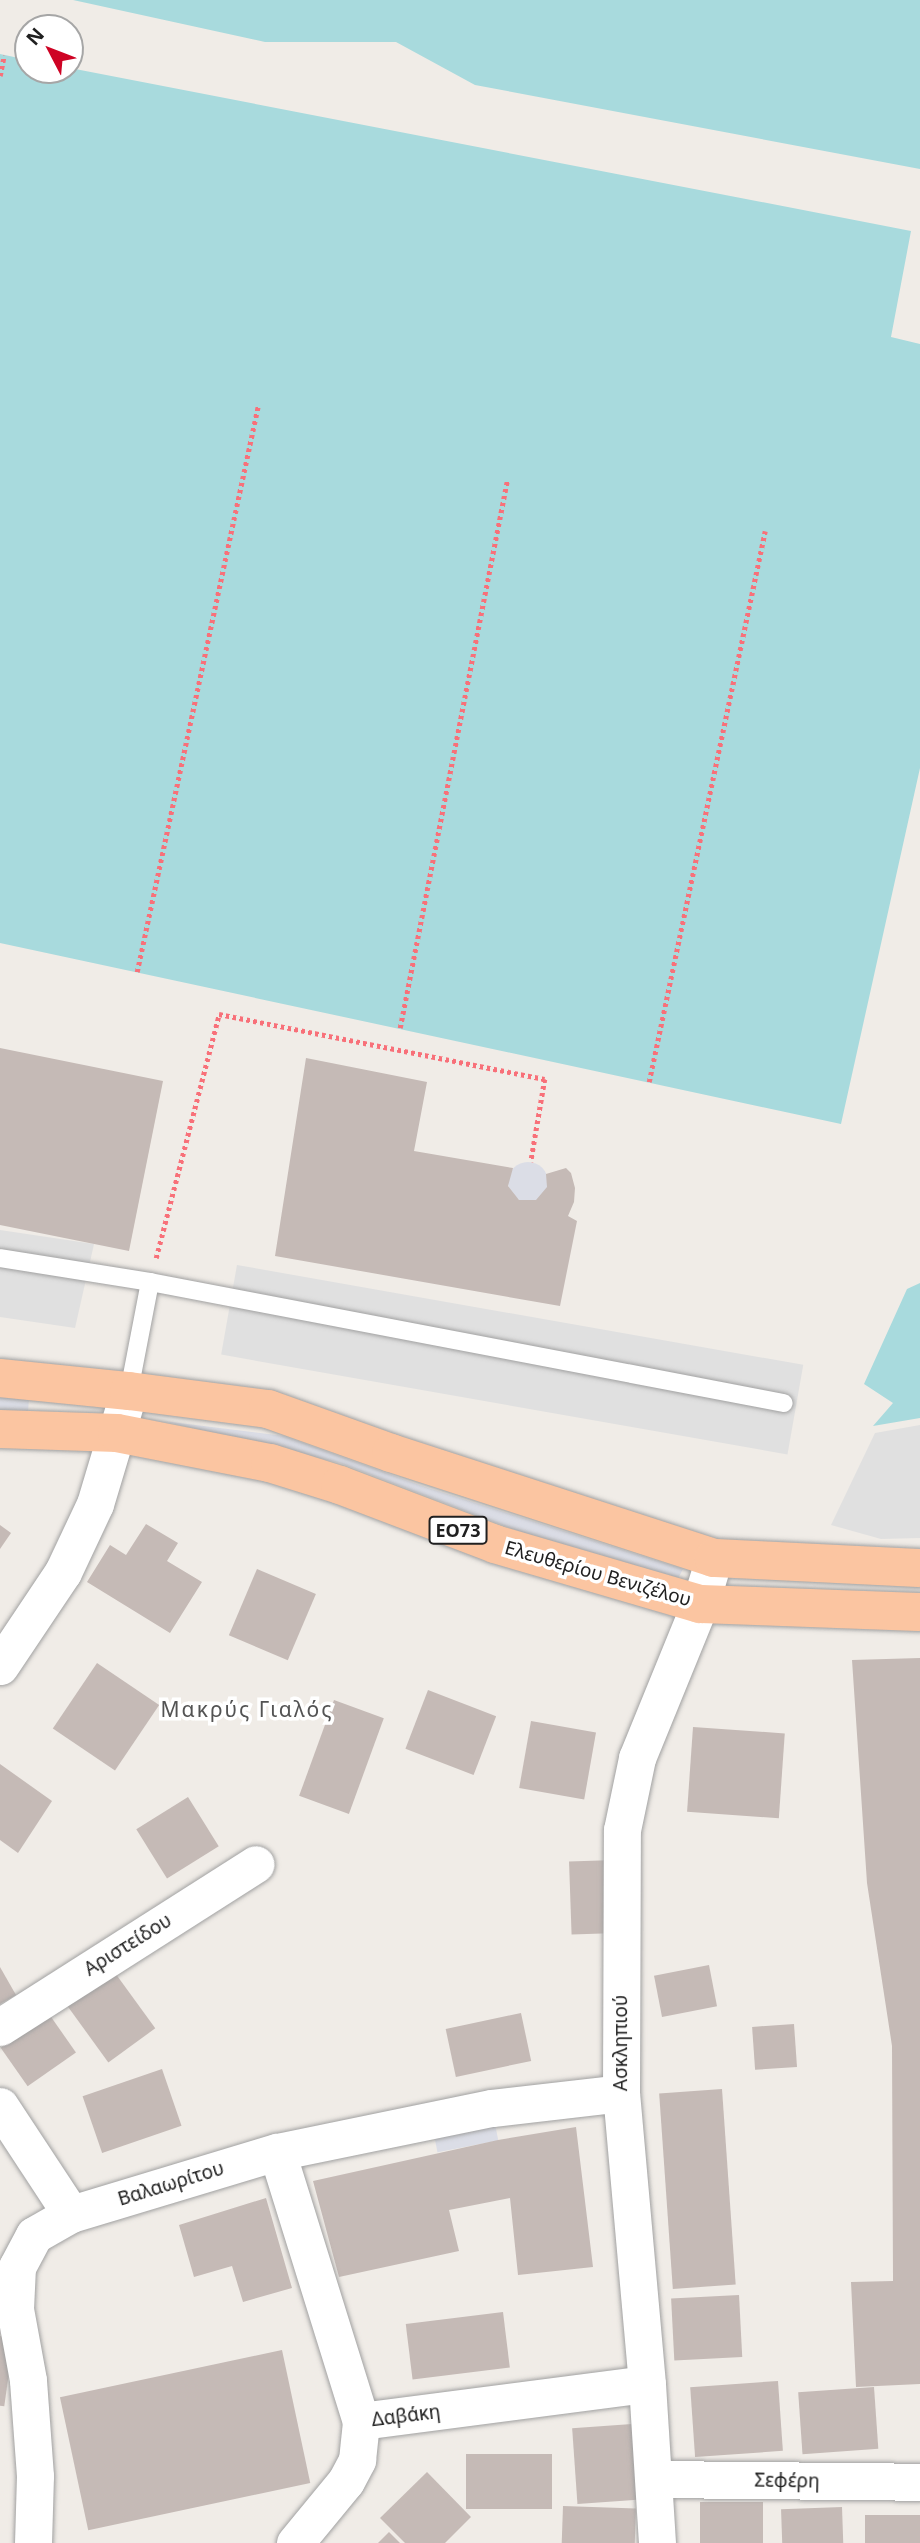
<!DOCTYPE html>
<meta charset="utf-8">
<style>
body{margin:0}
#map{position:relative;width:920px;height:2543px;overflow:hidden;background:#f0ece7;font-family:"Noto Sans",sans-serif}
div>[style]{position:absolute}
.parking>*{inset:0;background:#e0e0e0;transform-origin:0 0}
.plaza>*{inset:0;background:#dbdde6;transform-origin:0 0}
.round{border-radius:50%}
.water>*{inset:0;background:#a8dadd}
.building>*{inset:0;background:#c5bab6;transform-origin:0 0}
.path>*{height:4.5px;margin-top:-2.25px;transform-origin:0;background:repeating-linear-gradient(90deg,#f87079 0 3.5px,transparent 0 7px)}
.roads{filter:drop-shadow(0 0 2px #a1a1a1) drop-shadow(0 0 2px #a1a1a1)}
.service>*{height:18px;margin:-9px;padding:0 9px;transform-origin:9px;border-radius:9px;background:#fff}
.minor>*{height:37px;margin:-18.5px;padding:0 18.5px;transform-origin:18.5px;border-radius:18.5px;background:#fff}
.primary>*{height:38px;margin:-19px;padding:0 19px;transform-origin:19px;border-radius:19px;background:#fbc5a1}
span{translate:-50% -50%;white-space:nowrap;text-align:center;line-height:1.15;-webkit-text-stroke:7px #fff;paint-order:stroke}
.shield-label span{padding:2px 5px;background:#fff;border:2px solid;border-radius:5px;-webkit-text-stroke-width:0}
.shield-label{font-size:18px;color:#202020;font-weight:700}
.street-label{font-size:19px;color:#202020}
.neighbourhood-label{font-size:21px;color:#535353;letter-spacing:2px}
.north{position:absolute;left:14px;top:14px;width:70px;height:70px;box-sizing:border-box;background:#fff;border:2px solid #a6a6a6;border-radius:50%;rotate:312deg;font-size:19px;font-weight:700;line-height:28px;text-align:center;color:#202020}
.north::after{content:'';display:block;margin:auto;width:24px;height:32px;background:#ce0324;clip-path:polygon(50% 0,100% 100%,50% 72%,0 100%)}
</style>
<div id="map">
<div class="parking">
<div style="clip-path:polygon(0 1230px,94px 1244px,75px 1328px,0 1317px)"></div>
<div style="left:237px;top:1265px;width:575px;height:91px;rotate:10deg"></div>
<div style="clip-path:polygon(920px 1425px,920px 1538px,881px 1539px,831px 1525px,875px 1433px)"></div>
</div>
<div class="plaza">
<div class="round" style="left:508px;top:1162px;width:40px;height:40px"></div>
<div style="left:0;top:1397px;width:29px;height:13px;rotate:4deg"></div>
<div style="clip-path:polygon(163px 1421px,284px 1436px,422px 1486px,683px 1569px,672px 1590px,340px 1463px)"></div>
<div style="left:492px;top:2108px;width:33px;height:62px;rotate:79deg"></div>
</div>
<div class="water">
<div style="clip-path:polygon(73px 0,920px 0,920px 169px,475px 85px,396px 42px,265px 42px)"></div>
<div style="clip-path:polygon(0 54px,28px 60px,28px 70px,70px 68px,911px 231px,891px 337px,920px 344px,920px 768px,841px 1124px,0 943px)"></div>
<div style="clip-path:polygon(920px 1283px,920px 1418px,873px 1426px,893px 1403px,864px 1384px,907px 1289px)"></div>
</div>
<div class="building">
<div style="clip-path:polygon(0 1048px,163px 1081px,129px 1251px,0 1225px)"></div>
<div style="clip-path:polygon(306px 1058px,427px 1082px,414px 1151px,513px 1168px,508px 1186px,519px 1200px,536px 1200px,547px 1187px,546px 1174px,566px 1168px,571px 1173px,575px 1188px,574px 1202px,568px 1216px,577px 1221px,560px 1306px,275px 1256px)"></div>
<div style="clip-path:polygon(146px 1524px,178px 1543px,167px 1561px,202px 1582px,170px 1633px,87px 1582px,110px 1545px,126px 1555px)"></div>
<div style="clip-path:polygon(0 1525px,11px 1533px,0 1549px)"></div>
<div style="left:257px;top:1569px;width:64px;height:72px;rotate:23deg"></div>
<div style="clip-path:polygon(920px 1658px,920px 2384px,856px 2387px,851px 2282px,893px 2281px,892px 2046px,867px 1883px,852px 1660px)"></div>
<div style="left:97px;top:1663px;width:75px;height:79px;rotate:34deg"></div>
<div style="left:428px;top:1690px;width:73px;height:63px;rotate:21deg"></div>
<div style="left:334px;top:1700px;width:53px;height:102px;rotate:20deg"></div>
<div style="left:531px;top:1721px;width:66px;height:68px;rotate:10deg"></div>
<div style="left:693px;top:1727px;width:92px;height:85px;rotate:4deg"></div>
<div style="clip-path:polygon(0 1764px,52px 1801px,18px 1853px,0 1840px)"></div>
<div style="left:188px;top:1797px;width:58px;height:61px;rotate:58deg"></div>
<div style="left:615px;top:1860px;width:73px;height:46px;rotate:88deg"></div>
<div style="left:709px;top:1965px;width:42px;height:56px;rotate:79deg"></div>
<div style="left:110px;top:1966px;width:77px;height:58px;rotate:54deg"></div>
<div style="clip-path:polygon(0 1967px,16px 1995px,0 2004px)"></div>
<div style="left:521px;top:2013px;width:49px;height:77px;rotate:78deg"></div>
<div style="left:49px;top:2014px;width:47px;height:59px;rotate:55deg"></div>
<div style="left:794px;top:2024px;width:43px;height:42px;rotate:86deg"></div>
<div style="left:162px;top:2069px;width:60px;height:84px;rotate:71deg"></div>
<div style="left:722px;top:2089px;width:196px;height:63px;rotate:86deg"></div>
<div style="clip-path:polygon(576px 2127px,593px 2267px,518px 2275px,510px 2198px,449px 2210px,459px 2251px,339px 2277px,313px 2181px,498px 2140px)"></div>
<div style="clip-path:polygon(266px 2198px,292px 2288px,243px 2302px,232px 2266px,194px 2277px,179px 2225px)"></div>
<div style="left:739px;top:2295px;width:62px;height:68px;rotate:87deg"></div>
<div style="left:503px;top:2312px;width:56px;height:98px;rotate:83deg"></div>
<div style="left:0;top:2336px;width:14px;height:69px;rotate:8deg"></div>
<div style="left:282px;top:2350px;width:136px;height:227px;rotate:78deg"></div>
<div style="left:778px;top:2381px;width:70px;height:88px;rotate:86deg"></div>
<div style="left:874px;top:2387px;width:62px;height:76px;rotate:86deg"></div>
<div style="left:632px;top:2424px;width:76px;height:60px;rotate:86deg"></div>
<div style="left:552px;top:2454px;width:55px;height:86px;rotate:90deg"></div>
<div style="clip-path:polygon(427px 2472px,471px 2517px,445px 2543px,405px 2543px,380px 2518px)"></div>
<div style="left:700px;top:2502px;width:63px;height:41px"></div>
<div style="left:563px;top:2506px;width:73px;height:37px;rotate:2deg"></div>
<div style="left:842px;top:2507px;width:36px;height:61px;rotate:88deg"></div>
<div style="left:865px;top:2515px;width:55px;height:28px"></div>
<div style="clip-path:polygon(389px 2532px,400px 2543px,378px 2543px)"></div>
</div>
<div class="path">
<div style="left:0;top:76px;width:21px;rotate:-79deg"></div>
<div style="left:137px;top:972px;width:579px;rotate:-77.93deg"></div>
<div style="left:400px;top:1028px;width:557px;rotate:-78.93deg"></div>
<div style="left:649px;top:1082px;width:563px;rotate:-78.11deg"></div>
<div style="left:156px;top:1258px;width:252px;rotate:-75.5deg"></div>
<div style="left:219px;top:1014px;width:332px;rotate:11.3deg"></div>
<div style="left:545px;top:1079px;width:84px;rotate:99.6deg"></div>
</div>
<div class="roads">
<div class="service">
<div style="left:0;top:1258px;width:152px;rotate:9.1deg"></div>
<div style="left:129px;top:1391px;width:111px;rotate:-79.1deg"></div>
<div style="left:150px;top:1282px;width:645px;rotate:10.81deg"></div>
</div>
<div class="minor">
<div style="left:0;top:1666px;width:113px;rotate:-56.2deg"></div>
<div style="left:63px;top:1572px;width:75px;rotate:-64.8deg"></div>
<div style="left:95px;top:1504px;width:118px;rotate:-73.3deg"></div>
<div style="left:0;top:2027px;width:303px;rotate:-32.5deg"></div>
<div style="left:0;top:2106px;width:129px;rotate:56.7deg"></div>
<div style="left:277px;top:2152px;width:282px;rotate:72.7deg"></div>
<div style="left:361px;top:2421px;width:288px;rotate:-7.4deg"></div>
<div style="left:655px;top:2479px;width:265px;rotate:0.6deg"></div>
<div style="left:33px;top:2543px;width:67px;rotate:-88.3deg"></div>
<div style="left:35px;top:2476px;width:96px;rotate:-94.2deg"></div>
<div style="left:28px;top:2380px;width:72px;rotate:-100.4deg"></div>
<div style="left:15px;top:2309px;width:42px;rotate:-87.3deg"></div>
<div style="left:17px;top:2267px;width:36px;rotate:-62deg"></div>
<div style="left:34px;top:2235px;width:43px;rotate:-29.6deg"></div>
<div style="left:71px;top:2214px;width:215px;rotate:-16.8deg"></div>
<div style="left:277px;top:2152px;width:219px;rotate:-11.6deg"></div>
<div style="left:492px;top:2108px;width:130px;rotate:-6.6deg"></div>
<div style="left:295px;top:2543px;width:80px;rotate:-50.6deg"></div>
<div style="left:346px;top:2481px;width:24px;rotate:-62deg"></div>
<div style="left:357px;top:2460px;width:39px;rotate:-84deg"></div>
<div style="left:657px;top:2543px;width:159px;rotate:-93.6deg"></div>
<div style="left:647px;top:2384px;width:292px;rotate:-95.1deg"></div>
<div style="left:621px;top:2093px;width:263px;rotate:-89.8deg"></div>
<div style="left:622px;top:1830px;width:74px;rotate:-78.2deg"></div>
<div style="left:637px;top:1758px;width:166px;rotate:-67.8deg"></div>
<div style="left:700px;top:1604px;width:48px;rotate:-73.1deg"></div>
</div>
<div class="primary">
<div style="left:0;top:1378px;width:130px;rotate:5.8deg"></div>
<div style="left:129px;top:1391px;width:140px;rotate:7.4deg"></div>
<div style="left:268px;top:1409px;width:131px;rotate:19.7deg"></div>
<div style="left:391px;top:1453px;width:340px;rotate:18deg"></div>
<div style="left:714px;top:1558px;width:206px;rotate:2.8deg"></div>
<div style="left:0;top:1429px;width:117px;rotate:2deg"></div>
<div style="left:117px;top:1433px;width:156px;rotate:11.1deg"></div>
<div style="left:270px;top:1463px;width:73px;rotate:17.4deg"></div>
<div style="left:340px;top:1485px;width:166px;rotate:20.8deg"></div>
<div style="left:495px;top:1544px;width:214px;rotate:16.3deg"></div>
<div style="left:700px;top:1604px;width:220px;rotate:2.1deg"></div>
</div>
</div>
<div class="shield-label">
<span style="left:458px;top:1530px">ΕΟ73</span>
</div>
<div class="street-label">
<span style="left:598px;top:1574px;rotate:16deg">Ελευθερίου Βενιζέλου</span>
<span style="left:128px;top:1945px;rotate:-32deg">Αριστείδου</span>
<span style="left:621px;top:2043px;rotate:-90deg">Ασκληπιού</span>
<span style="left:171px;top:2184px;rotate:-17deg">Βαλαωρίτου</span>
<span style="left:406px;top:2416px;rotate:-7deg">Δαβάκη</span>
<span style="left:787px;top:2481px;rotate:1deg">Σεφέρη</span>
</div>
<div class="neighbourhood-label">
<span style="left:247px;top:1709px">Μακρύς Γιαλός</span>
</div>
<div class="north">N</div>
</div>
